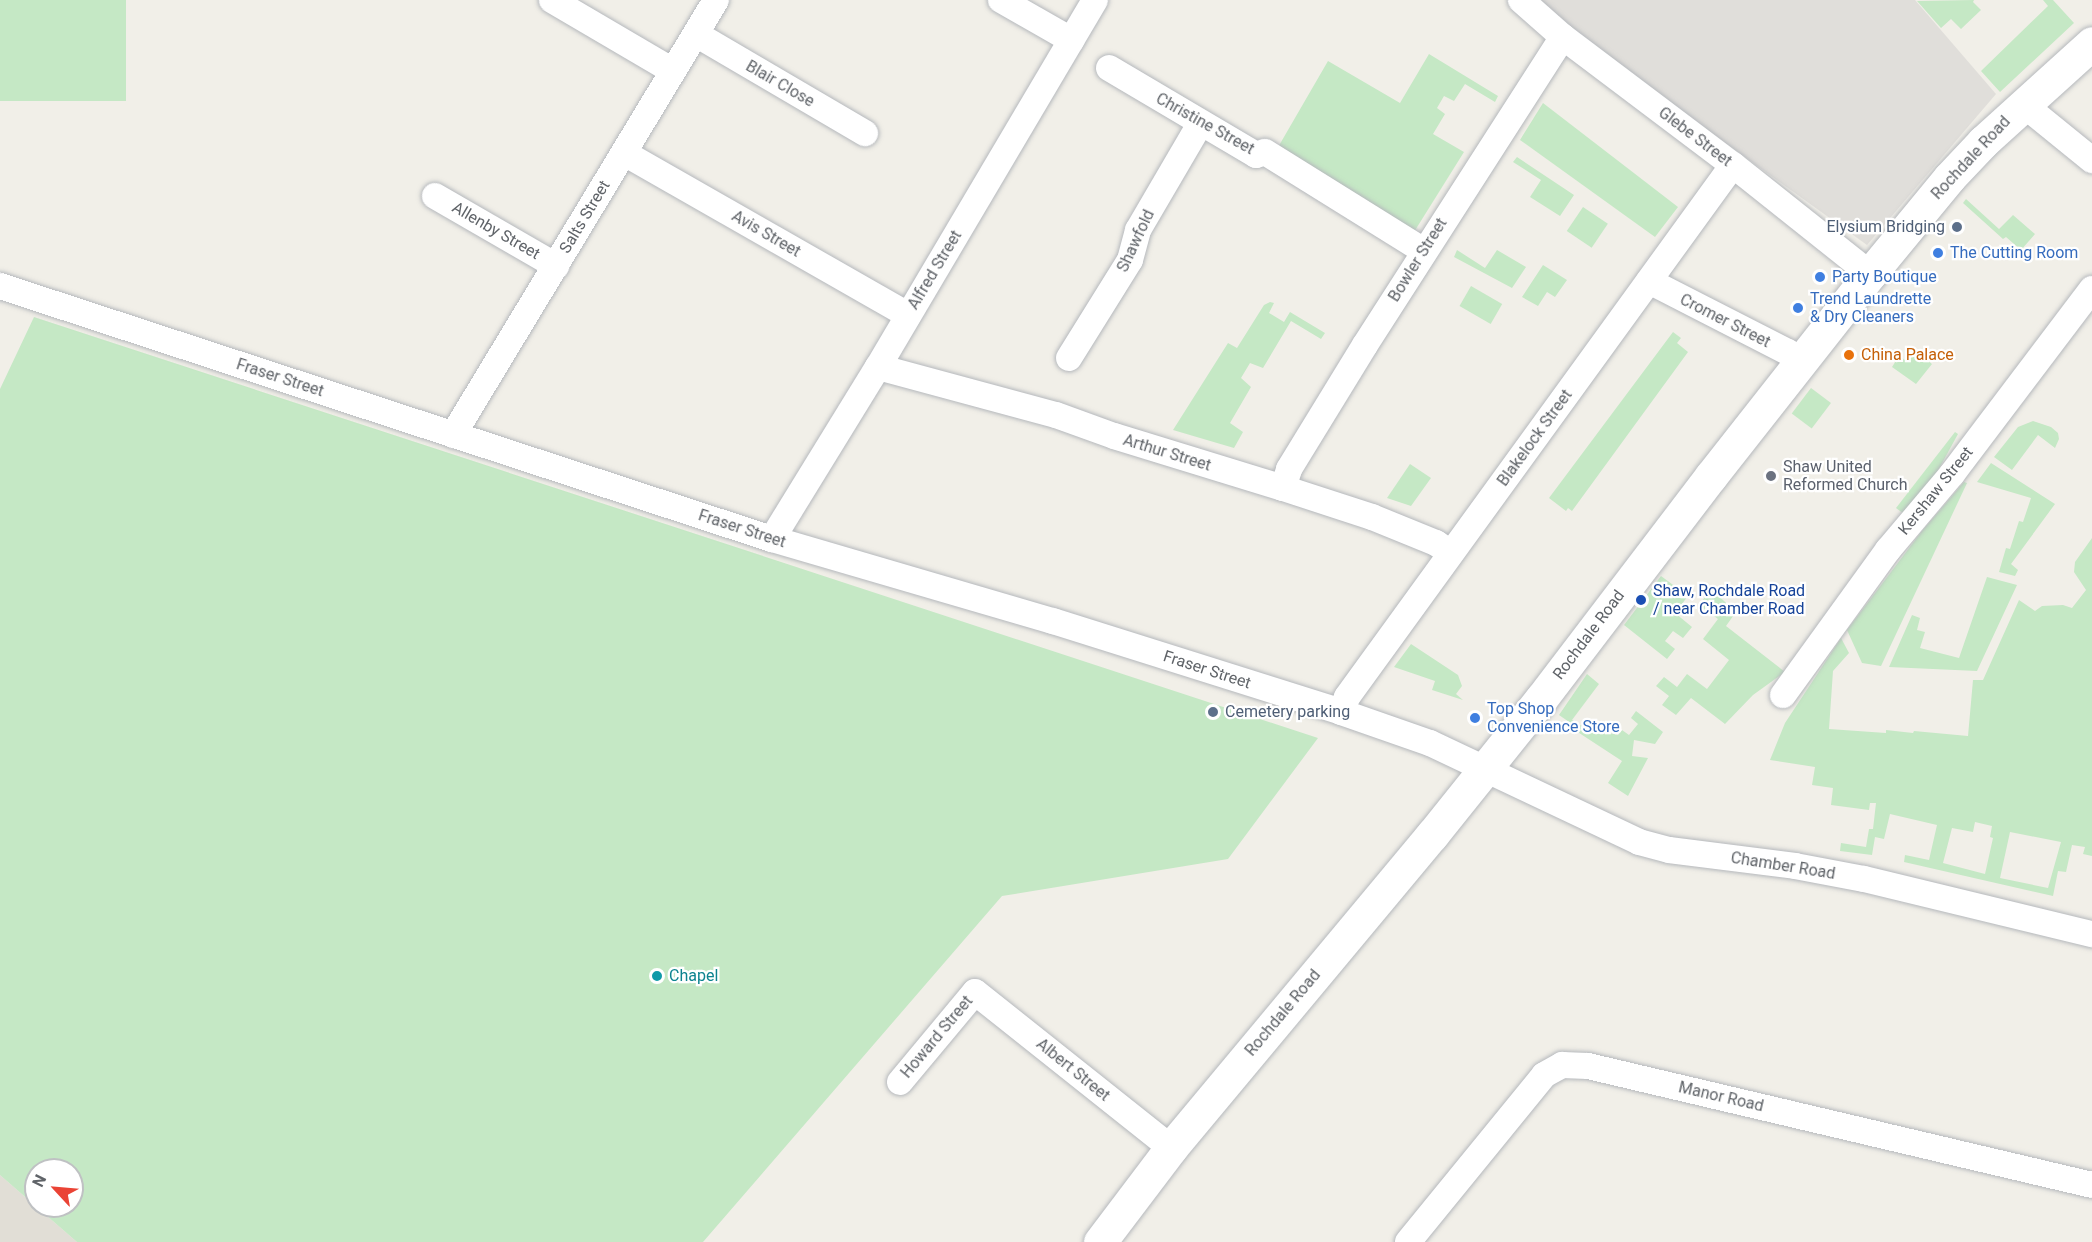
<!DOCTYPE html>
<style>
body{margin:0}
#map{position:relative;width:2092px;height:1242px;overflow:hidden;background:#f1efe8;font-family:Roboto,sans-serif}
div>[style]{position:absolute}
.industrial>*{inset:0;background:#e0deda}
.education>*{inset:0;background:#e1ded6}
.green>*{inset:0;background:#c5e8c5;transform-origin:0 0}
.roads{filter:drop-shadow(0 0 2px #b5b8bc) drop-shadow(0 0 2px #b5b8bc)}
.street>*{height:26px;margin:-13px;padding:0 13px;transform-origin:13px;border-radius:13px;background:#fff}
.secondary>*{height:33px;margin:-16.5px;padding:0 16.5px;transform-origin:16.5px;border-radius:16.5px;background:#fff}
.dots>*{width:16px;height:16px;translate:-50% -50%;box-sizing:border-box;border:3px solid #fff;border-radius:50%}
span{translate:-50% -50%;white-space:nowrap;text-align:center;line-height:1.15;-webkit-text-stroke:4.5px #fff;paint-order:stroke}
.street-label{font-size:16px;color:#5f6368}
.service-label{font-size:16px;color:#4e5e75}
.right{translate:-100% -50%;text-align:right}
.left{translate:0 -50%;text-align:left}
.shop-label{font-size:16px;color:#366cbe}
.food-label{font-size:16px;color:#c56008}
.worship-label{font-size:16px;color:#5b616d}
.transit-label{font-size:16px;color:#164399}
.culture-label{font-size:16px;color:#0d838f}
.north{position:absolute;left:24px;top:1158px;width:60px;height:60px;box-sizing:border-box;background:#fff;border:2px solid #bfc1c3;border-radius:50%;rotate:296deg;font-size:16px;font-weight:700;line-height:24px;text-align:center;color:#5f6368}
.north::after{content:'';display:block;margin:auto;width:21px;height:27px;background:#ea4335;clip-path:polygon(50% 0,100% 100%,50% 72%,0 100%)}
</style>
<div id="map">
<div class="industrial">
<div style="clip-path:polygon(1541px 0,1915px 0,1996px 94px,1867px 245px,1573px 33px)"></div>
</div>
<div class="education">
<div style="clip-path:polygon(0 1175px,77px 1242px,0 1242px)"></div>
</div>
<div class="green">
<div style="left:0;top:0;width:126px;height:101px"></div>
<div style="clip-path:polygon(1974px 0,1973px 2px,1981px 10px,1961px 29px,1951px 19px,1941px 28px,1917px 1px)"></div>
<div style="clip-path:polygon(2043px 0,2053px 0,2074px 23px,2000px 92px,1981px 71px,2048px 6px)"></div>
<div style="clip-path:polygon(1429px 54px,1498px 96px,1495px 102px,1465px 84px,1454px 101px,1444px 96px,1437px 108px,1445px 114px,1433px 134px,1464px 152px,1414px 232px,1277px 149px,1328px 61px,1400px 103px)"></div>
<div style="clip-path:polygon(1543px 103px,1678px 207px,1655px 237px,1520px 140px)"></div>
<div style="clip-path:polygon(1517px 157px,1574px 195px,1560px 216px,1530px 197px,1541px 180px,1513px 162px)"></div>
<div style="clip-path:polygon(1966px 199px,1999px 229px,2013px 215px,2035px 234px,2021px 250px,2006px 237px,2003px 239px,1963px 203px)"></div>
<div style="left:1583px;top:207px;width:30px;height:29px;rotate:34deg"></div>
<div style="clip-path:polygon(1457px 250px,1485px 268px,1497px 250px,1526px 267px,1512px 288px,1454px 257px)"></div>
<div style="clip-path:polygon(1543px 265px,1567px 280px,1555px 297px,1547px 292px,1538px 306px,1522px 297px)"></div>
<div style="left:1471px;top:286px;width:36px;height:23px;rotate:30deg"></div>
<div style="clip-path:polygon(1270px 302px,1274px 303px,1269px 313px,1284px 322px,1290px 312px,1325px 333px,1321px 339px,1291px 321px,1263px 368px,1250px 363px,1241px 378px,1251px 387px,1230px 423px,1243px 432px,1234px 448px,1173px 430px,1228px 343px,1237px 348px,1264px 305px)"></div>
<div style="clip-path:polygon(evenodd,34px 317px,1318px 738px,1228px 859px,1002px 896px,703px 1242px,77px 1242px,0 1175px,0 389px,34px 317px,36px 1170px,72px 1170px,72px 1206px,36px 1206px,36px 1170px)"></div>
<div style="clip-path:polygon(1673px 332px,1681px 338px,1677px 343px,1688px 352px,1572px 511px,1568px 508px,1566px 511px,1549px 498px)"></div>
<div style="clip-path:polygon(1915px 351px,1932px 364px,1916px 384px,1892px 367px,1899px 356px,1908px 362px)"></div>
<div style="left:1811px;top:388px;width:25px;height:32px;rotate:37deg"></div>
<div style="clip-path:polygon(2033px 421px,2051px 427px,2058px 433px,2059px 439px,2055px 448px,2038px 435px,2012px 470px,1994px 457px,2018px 427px)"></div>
<div style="clip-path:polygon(1955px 432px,1958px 434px,1935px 476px,1904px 514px,1896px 508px)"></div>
<div style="clip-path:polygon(1991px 463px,2055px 504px,2011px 564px,2018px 570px,2015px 576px,1999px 572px,2006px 548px,2010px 549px,2019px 521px,2023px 522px,2031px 498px,1977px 482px)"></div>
<div style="clip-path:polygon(1410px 464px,1431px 478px,1411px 506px,1387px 498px)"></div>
<div style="clip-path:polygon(1964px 482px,1967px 483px,1881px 666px,1862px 663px,1847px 630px,1922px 531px)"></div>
<div style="clip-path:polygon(evenodd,2092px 538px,2092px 856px,2083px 854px,2085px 847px,2072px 845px,2066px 872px,2058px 871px,2053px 896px,1904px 862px,1905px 855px,1929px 860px,1937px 825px,1890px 814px,1884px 839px,1875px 837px,1872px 855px,1840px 851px,1841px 843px,1866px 847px,1869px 829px,1873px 829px,1876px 803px,1870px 803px,1869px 810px,1831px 805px,1833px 788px,1812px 785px,1815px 767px,1770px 760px,1785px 723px,1841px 638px,1849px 653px,1833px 671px,1829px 729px,1886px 733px,1886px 730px,1913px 733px,1914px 731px,1968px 736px,1973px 680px,1983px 680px,2019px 600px,2035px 611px,2042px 606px,2063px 605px,2072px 608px,2086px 590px,2074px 572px,2075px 562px,2092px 538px,1975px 822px,1992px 826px,1990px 837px,1993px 838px,1985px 874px,1943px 863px,1952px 828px,1973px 832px,1975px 822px,2092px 538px,2010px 832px,2061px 842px,2048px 888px,2000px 878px,2010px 832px)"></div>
<div style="clip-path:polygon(1661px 576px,1688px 596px,1675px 613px,1692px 627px,1683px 638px,1673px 631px,1665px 641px,1675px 649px,1667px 659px,1624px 625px)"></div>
<div style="clip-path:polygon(1987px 577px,2017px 585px,1977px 671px,1889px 667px,1912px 615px,1920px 618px,1917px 630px,1925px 632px,1920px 648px,1959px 658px)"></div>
<div style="clip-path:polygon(1711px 589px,1736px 612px,1726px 626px,1785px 672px,1753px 695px,1725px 724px,1691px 698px,1676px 715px,1662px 705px,1669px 696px,1656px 686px,1664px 677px,1677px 687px,1687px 674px,1707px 689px,1729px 660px,1703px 639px,1718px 619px,1699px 605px)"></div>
<div style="clip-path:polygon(1411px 644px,1458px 675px,1462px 686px,1456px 694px,1463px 700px,1432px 690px,1435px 681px,1394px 667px)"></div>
<div style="clip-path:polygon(1587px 674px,1599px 684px,1572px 720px,1583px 727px,1618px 735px,1622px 730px,1629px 735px,1638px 724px,1631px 718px,1636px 711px,1663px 732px,1655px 744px,1634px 740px,1632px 756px,1648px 758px,1628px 796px,1608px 783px,1622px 761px,1570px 727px,1572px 724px,1559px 715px)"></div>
</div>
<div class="roads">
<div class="street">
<div style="left:552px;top:0;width:140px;rotate:30.4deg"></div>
<div style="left:1001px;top:0;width:81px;rotate:29.7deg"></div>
<div style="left:1521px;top:0;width:56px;rotate:41.4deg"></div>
<div style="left:1563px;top:37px;width:213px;rotate:37deg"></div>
<div style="left:1733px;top:165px;width:175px;rotate:38.5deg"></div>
<div style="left:696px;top:34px;width:196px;rotate:30.4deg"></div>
<div style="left:1109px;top:68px;width:171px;rotate:30.6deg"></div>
<div style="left:1256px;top:155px;width:9px;rotate:-18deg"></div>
<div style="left:1265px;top:152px;width:187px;rotate:31.9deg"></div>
<div style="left:2023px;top:104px;width:89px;rotate:39.1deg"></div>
<div style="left:624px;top:153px;width:327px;rotate:29.7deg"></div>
<div style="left:435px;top:196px;width:140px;rotate:30deg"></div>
<div style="left:1649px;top:281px;width:156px;rotate:27.1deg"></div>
<div style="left:1788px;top:352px;width:16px;rotate:40deg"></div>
<div style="left:0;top:286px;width:812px;rotate:18.15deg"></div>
<div style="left:772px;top:539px;width:293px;rotate:16.3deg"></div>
<div style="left:1053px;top:621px;width:302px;rotate:17.5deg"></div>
<div style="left:1341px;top:712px;width:94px;rotate:19.2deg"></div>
<div style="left:1430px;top:743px;width:231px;rotate:25.3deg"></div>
<div style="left:1639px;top:842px;width:31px;rotate:15deg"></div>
<div style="left:1669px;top:850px;width:127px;rotate:7.2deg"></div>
<div style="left:1795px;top:866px;width:70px;rotate:10.7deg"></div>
<div style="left:1864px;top:879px;width:235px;rotate:13.6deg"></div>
<div style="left:1069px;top:358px;width:115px;rotate:-58.1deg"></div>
<div style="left:1130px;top:260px;width:31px;rotate:-75deg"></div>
<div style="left:1138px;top:230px;width:123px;rotate:-59.7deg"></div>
<div style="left:878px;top:367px;width:184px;rotate:15.1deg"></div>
<div style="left:1056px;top:415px;width:62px;rotate:19.9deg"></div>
<div style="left:1114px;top:436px;width:177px;rotate:17.1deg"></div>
<div style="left:1283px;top:488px;width:94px;rotate:18deg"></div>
<div style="left:1372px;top:517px;width:69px;rotate:22.1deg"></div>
<div style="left:1436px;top:543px;width:18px;rotate:34deg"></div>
<div style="left:453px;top:435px;width:508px;rotate:-58.84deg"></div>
<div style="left:1283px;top:488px;width:20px;rotate:-72deg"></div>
<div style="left:1289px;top:469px;width:145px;rotate:-58.5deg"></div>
<div style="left:1365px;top:345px;width:366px;rotate:-57.3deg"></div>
<div style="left:772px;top:539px;width:202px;rotate:-58.4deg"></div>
<div style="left:878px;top:367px;width:426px;rotate:-59.4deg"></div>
<div style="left:1783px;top:695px;width:179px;rotate:-54.1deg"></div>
<div style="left:1888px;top:550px;width:99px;rotate:-49.9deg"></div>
<div style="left:1952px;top:474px;width:232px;rotate:-52.9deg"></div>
<div style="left:1341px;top:712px;width:16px;rotate:-68deg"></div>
<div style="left:1347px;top:697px;width:657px;rotate:-54.04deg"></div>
<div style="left:900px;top:1082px;width:117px;rotate:-50.2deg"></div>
<div style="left:975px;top:992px;width:251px;rotate:38.5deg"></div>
<div style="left:1408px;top:1242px;width:215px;rotate:-50.8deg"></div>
<div style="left:1544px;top:1075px;width:21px;rotate:-29deg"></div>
<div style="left:1562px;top:1065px;width:26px;rotate:2deg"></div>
<div style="left:1588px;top:1066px;width:518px;rotate:13.28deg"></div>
</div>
<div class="secondary">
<div style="left:1100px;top:1242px;width:118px;rotate:-52.9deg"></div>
<div style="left:1171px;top:1148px;width:408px;rotate:-50.2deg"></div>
<div style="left:1432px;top:835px;width:174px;rotate:-51.3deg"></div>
<div style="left:1541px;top:699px;width:280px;rotate:-52.7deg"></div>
<div style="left:1711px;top:476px;width:257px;rotate:-51.8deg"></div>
<div style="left:1870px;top:274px;width:124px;rotate:-50.5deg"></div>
<div style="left:1949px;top:178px;width:50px;rotate:-46.6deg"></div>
<div style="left:1983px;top:142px;width:147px;rotate:-42.2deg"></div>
</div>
</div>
<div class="dots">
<div style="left:1957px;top:227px;background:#5c6f8a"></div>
<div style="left:1938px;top:253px;background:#3f7fe0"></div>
<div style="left:1820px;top:277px;background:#3f7fe0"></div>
<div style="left:1798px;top:308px;background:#3f7fe0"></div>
<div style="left:1849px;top:355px;background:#e8710a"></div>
<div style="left:1771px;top:476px;background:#6b7280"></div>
<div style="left:1641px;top:600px;background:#1a4fb4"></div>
<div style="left:1213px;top:712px;background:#5c6f8a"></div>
<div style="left:1475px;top:718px;background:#3f7fe0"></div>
<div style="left:657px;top:976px;background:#0f9aa8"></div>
</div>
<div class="street-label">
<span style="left:780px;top:84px;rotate:30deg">Blair Close</span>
<span style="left:1205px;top:124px;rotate:29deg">Christine Street</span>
<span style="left:1695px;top:137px;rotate:37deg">Glebe Street</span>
<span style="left:1971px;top:158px;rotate:-47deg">Rochdale Road</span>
<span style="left:585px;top:217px;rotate:-59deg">Salts Street</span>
<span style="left:496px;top:231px;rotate:30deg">Allenby Street</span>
<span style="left:766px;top:234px;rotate:30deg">Avis Street</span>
<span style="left:1136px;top:241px;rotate:-65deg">Shawfold</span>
<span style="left:1418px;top:260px;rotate:-58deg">Bowler Street</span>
<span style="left:935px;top:270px;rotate:-59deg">Alfred Street</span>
<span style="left:1725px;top:321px;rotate:27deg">Cromer Street</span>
<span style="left:280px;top:378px;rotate:18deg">Fraser Street</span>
<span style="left:1535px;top:438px;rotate:-54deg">Blakelock Street</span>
<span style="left:1167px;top:453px;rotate:17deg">Arthur Street</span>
<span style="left:1936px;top:491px;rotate:-51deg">Kershaw Street</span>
<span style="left:742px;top:529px;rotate:18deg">Fraser Street</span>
<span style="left:1589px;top:635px;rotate:-53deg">Rochdale Road</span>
<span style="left:1207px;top:670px;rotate:18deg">Fraser Street</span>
<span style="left:1783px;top:866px;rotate:9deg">Chamber Road</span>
<span style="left:1283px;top:1013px;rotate:-50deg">Rochdale Road</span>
<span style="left:937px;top:1037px;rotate:-50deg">Howard Street</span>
<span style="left:1073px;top:1070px;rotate:39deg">Albert Street</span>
<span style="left:1721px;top:1097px;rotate:13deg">Manor Road</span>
</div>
<div class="service-label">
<span class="right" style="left:1945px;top:227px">Elysium Bridging</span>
<span class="left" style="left:1225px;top:712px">Cemetery parking</span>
</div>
<div class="shop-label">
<span class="left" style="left:1950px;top:253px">The Cutting Room</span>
<span class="left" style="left:1832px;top:277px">Party Boutique</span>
<span class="left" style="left:1810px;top:308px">Trend Laundrette<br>&amp; Dry Cleaners</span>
<span class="left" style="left:1487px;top:718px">Top Shop<br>Convenience Store</span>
</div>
<div class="food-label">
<span class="left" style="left:1861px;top:355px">China Palace</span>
</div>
<div class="worship-label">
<span class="left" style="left:1783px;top:476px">Shaw United<br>Reformed Church</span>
</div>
<div class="transit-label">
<span class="left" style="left:1653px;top:600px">Shaw, Rochdale Road<br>/ near Chamber Road</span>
</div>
<div class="culture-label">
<span class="left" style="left:669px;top:976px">Chapel</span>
</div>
<div class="north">N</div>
</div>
